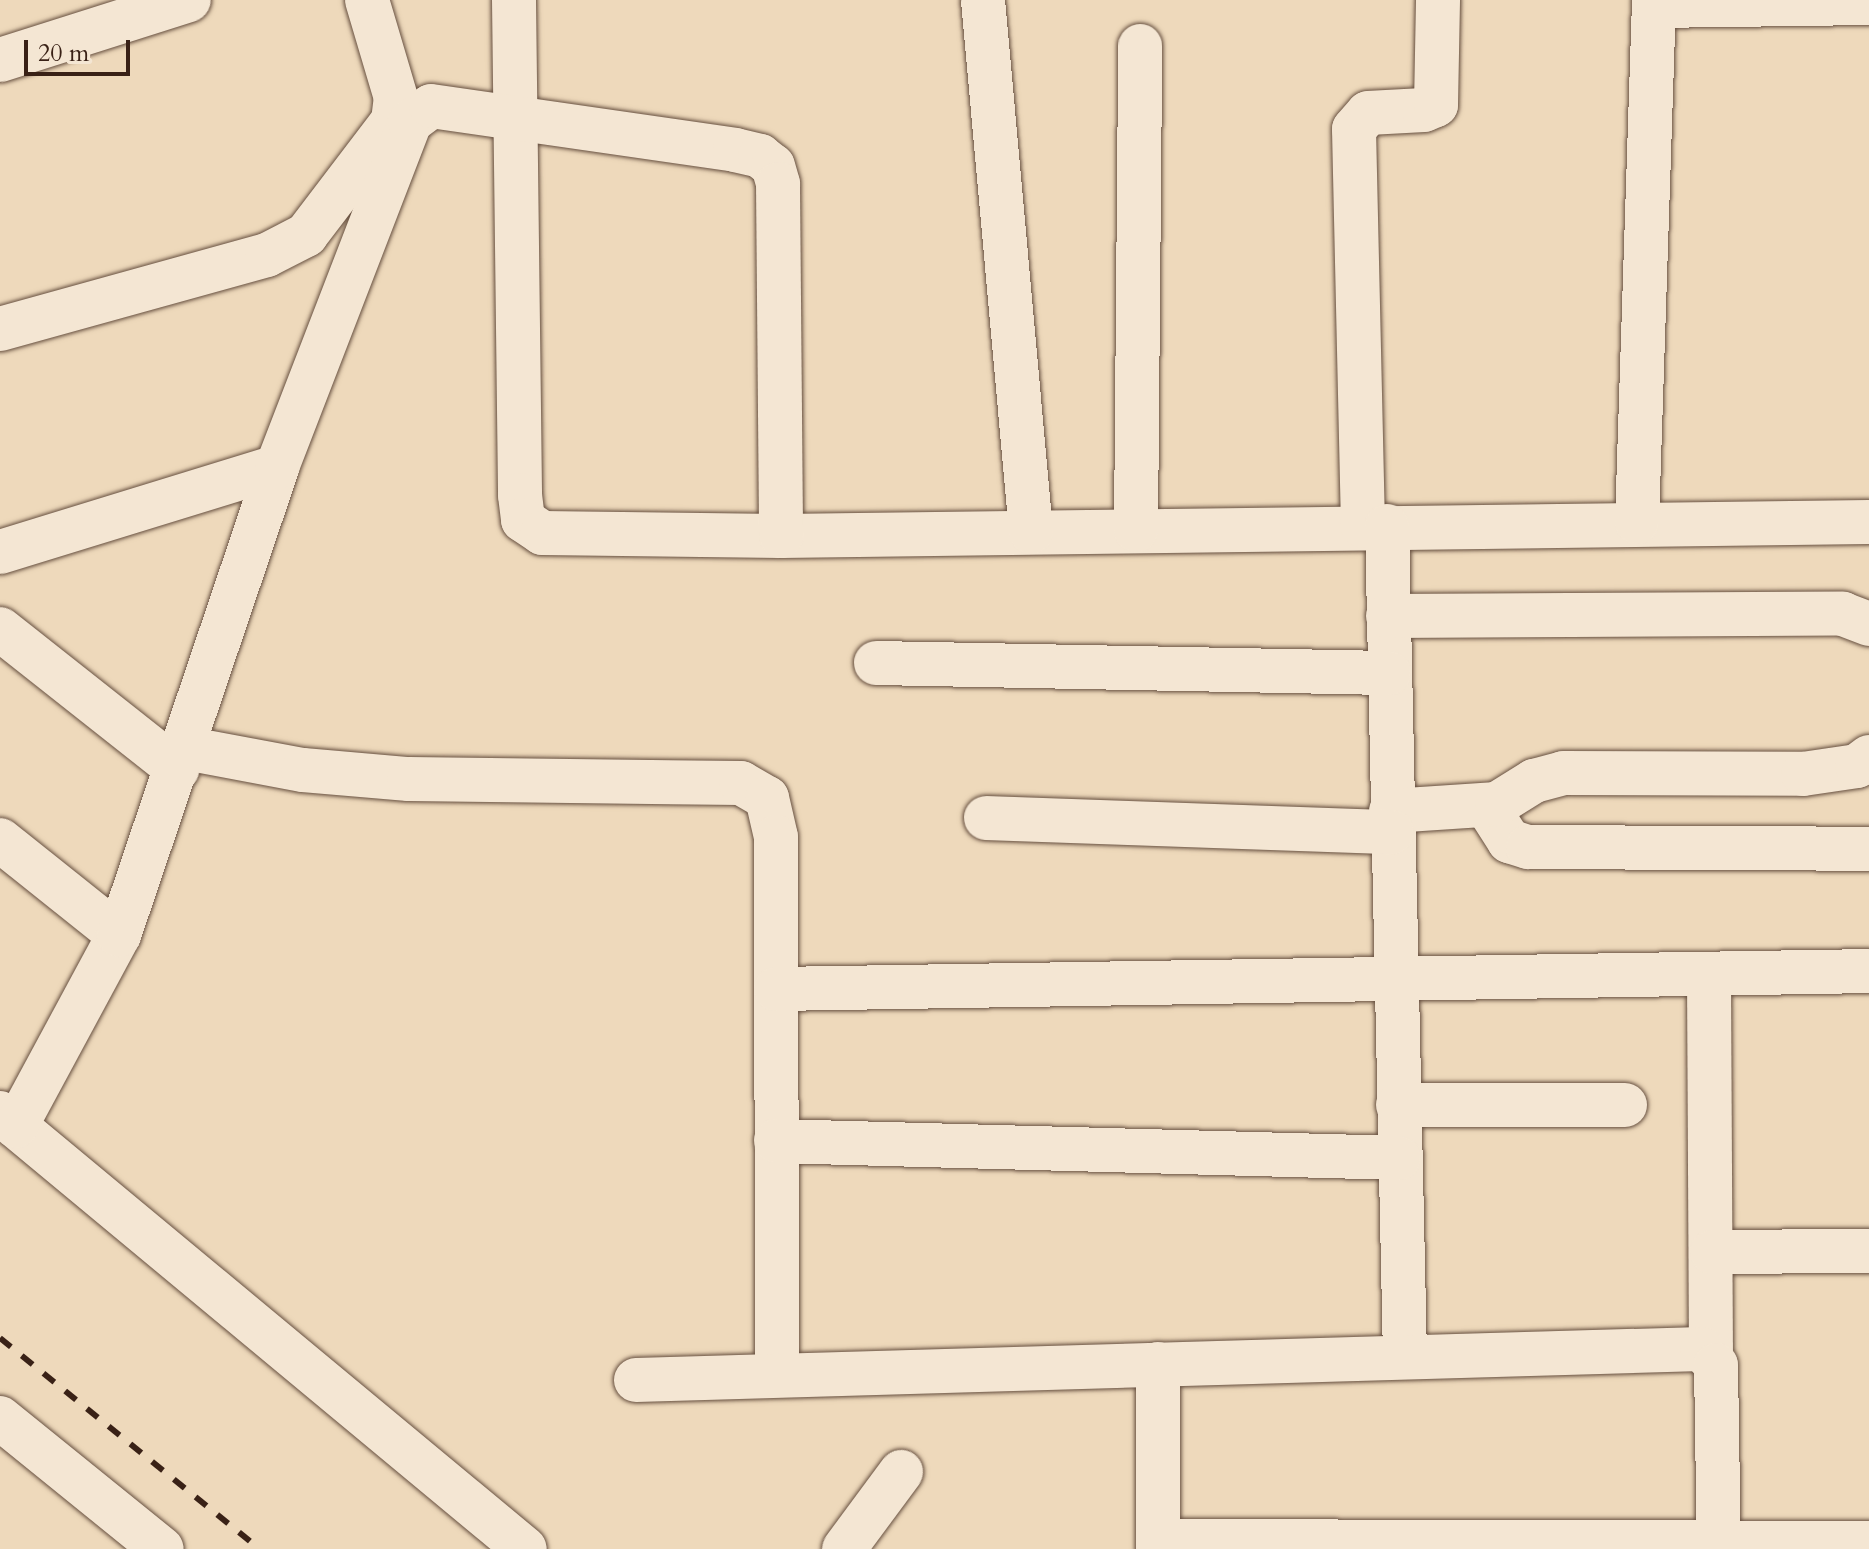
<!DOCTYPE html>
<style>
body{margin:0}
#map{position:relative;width:1869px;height:1549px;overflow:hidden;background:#eed9bb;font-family:Cardo,serif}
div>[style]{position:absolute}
.roads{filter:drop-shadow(0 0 2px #664f3f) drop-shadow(0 0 2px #664f3f)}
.minor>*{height:44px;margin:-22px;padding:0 22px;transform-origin:22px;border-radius:22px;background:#f4e6d3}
.rail>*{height:6px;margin-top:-3px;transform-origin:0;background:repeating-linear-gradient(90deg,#392116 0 14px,transparent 0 28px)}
span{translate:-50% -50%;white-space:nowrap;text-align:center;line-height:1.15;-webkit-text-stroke:7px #f4e6d3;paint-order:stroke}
.scale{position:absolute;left:24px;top:40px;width:106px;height:36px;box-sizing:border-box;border:4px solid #392116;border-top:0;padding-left:10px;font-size:24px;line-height:28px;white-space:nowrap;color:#392116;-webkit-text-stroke:6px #f4e6d3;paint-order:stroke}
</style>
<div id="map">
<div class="roads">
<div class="minor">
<div style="left:514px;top:0;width:495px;rotate:89.3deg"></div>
<div style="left:520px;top:495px;width:25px;rotate:83deg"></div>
<div style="left:523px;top:520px;width:23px;rotate:34deg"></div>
<div style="left:542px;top:533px;width:239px;rotate:0.7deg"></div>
<div style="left:781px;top:536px;width:1088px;rotate:-0.74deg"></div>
<div style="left:983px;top:0;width:534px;rotate:84.84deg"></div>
<div style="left:1654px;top:6px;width:215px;rotate:-0.8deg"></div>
<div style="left:0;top:60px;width:198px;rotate:-17.6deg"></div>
<div style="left:0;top:329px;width:277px;rotate:-15.5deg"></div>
<div style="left:267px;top:255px;width:44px;rotate:-27.1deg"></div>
<div style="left:306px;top:235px;width:143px;rotate:-52.7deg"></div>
<div style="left:393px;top:121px;width:23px;rotate:-83deg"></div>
<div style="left:396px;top:98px;width:102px;rotate:-106.5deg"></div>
<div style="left:1637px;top:522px;width:522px;rotate:-88.13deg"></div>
<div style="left:1363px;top:526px;width:397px;rotate:-91.3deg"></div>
<div style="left:1354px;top:129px;width:21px;rotate:-49deg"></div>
<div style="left:1368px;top:113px;width:56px;rotate:-3.1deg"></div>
<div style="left:1424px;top:110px;width:13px;rotate:-23deg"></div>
<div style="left:1436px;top:105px;width:105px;rotate:-88.9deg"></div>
<div style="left:1387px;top:526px;width:831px;rotate:88.76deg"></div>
<div style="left:1136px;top:530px;width:484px;rotate:-89.5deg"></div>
<div style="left:0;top:552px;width:290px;rotate:-17.1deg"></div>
<div style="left:1388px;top:616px;width:455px;rotate:-0.3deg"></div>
<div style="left:1843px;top:614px;width:28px;rotate:21deg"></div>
<div style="left:0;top:629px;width:226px;rotate:38.3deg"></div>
<div style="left:876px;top:663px;width:513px;rotate:1.12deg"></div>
<div style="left:185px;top:748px;width:120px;rotate:10.6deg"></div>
<div style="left:303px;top:770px;width:106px;rotate:4.9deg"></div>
<div style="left:409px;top:779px;width:332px;rotate:0.7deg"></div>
<div style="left:741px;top:783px;width:30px;rotate:30deg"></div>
<div style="left:767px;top:798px;width:40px;rotate:77deg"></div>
<div style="left:776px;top:837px;width:538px;rotate:89.89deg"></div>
<div style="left:1486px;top:805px;width:43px;rotate:57.4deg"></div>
<div style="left:1509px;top:841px;width:20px;rotate:18deg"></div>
<div style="left:1528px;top:847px;width:341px;rotate:0.3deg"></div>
<div style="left:1391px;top:811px;width:106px;rotate:-3.8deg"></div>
<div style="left:1497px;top:804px;width:44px;rotate:-31.9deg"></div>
<div style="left:1534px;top:781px;width:30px;rotate:-15deg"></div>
<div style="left:1563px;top:773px;width:240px;rotate:0.2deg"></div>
<div style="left:1803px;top:774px;width:55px;rotate:-8.4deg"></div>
<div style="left:1857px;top:766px;width:15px;rotate:-37deg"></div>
<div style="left:986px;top:818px;width:406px;rotate:2deg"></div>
<div style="left:0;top:840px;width:152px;rotate:38.6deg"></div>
<div style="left:1709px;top:977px;width:378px;rotate:89.7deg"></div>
<div style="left:776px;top:989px;width:1093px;rotate:-0.94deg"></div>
<div style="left:1398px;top:1105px;width:227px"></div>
<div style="left:0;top:1113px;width:682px;rotate:39.71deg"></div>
<div style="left:16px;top:1126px;width:217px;rotate:-61.7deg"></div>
<div style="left:119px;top:935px;width:494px;rotate:-71.3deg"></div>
<div style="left:277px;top:467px;width:370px;rotate:-68.9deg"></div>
<div style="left:410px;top:122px;width:26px;rotate:-37deg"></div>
<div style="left:431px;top:106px;width:307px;rotate:8.2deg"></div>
<div style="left:735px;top:150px;width:26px;rotate:13deg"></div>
<div style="left:760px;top:156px;width:16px;rotate:38deg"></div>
<div style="left:773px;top:166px;width:19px;rotate:74deg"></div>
<div style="left:778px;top:184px;width:352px;rotate:89.5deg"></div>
<div style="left:776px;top:1141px;width:623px;rotate:1.56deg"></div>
<div style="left:1712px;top:1252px;width:157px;rotate:-0.4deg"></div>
<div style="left:636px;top:1380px;width:1066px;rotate:-1.67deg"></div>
<div style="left:1702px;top:1349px;width:21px;rotate:49deg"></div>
<div style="left:1716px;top:1365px;width:184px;rotate:89.1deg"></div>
<div style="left:0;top:1418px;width:208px;rotate:39deg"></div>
<div style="left:1158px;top:1541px;width:711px;rotate:0.16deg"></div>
<div style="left:844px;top:1549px;width:96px;rotate:-53.5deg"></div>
<div style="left:1158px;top:1549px;width:185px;rotate:-90deg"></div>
</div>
</div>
<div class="rail">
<div style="left:0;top:1338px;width:335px;rotate:39.1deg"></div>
</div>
<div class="scale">20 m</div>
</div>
